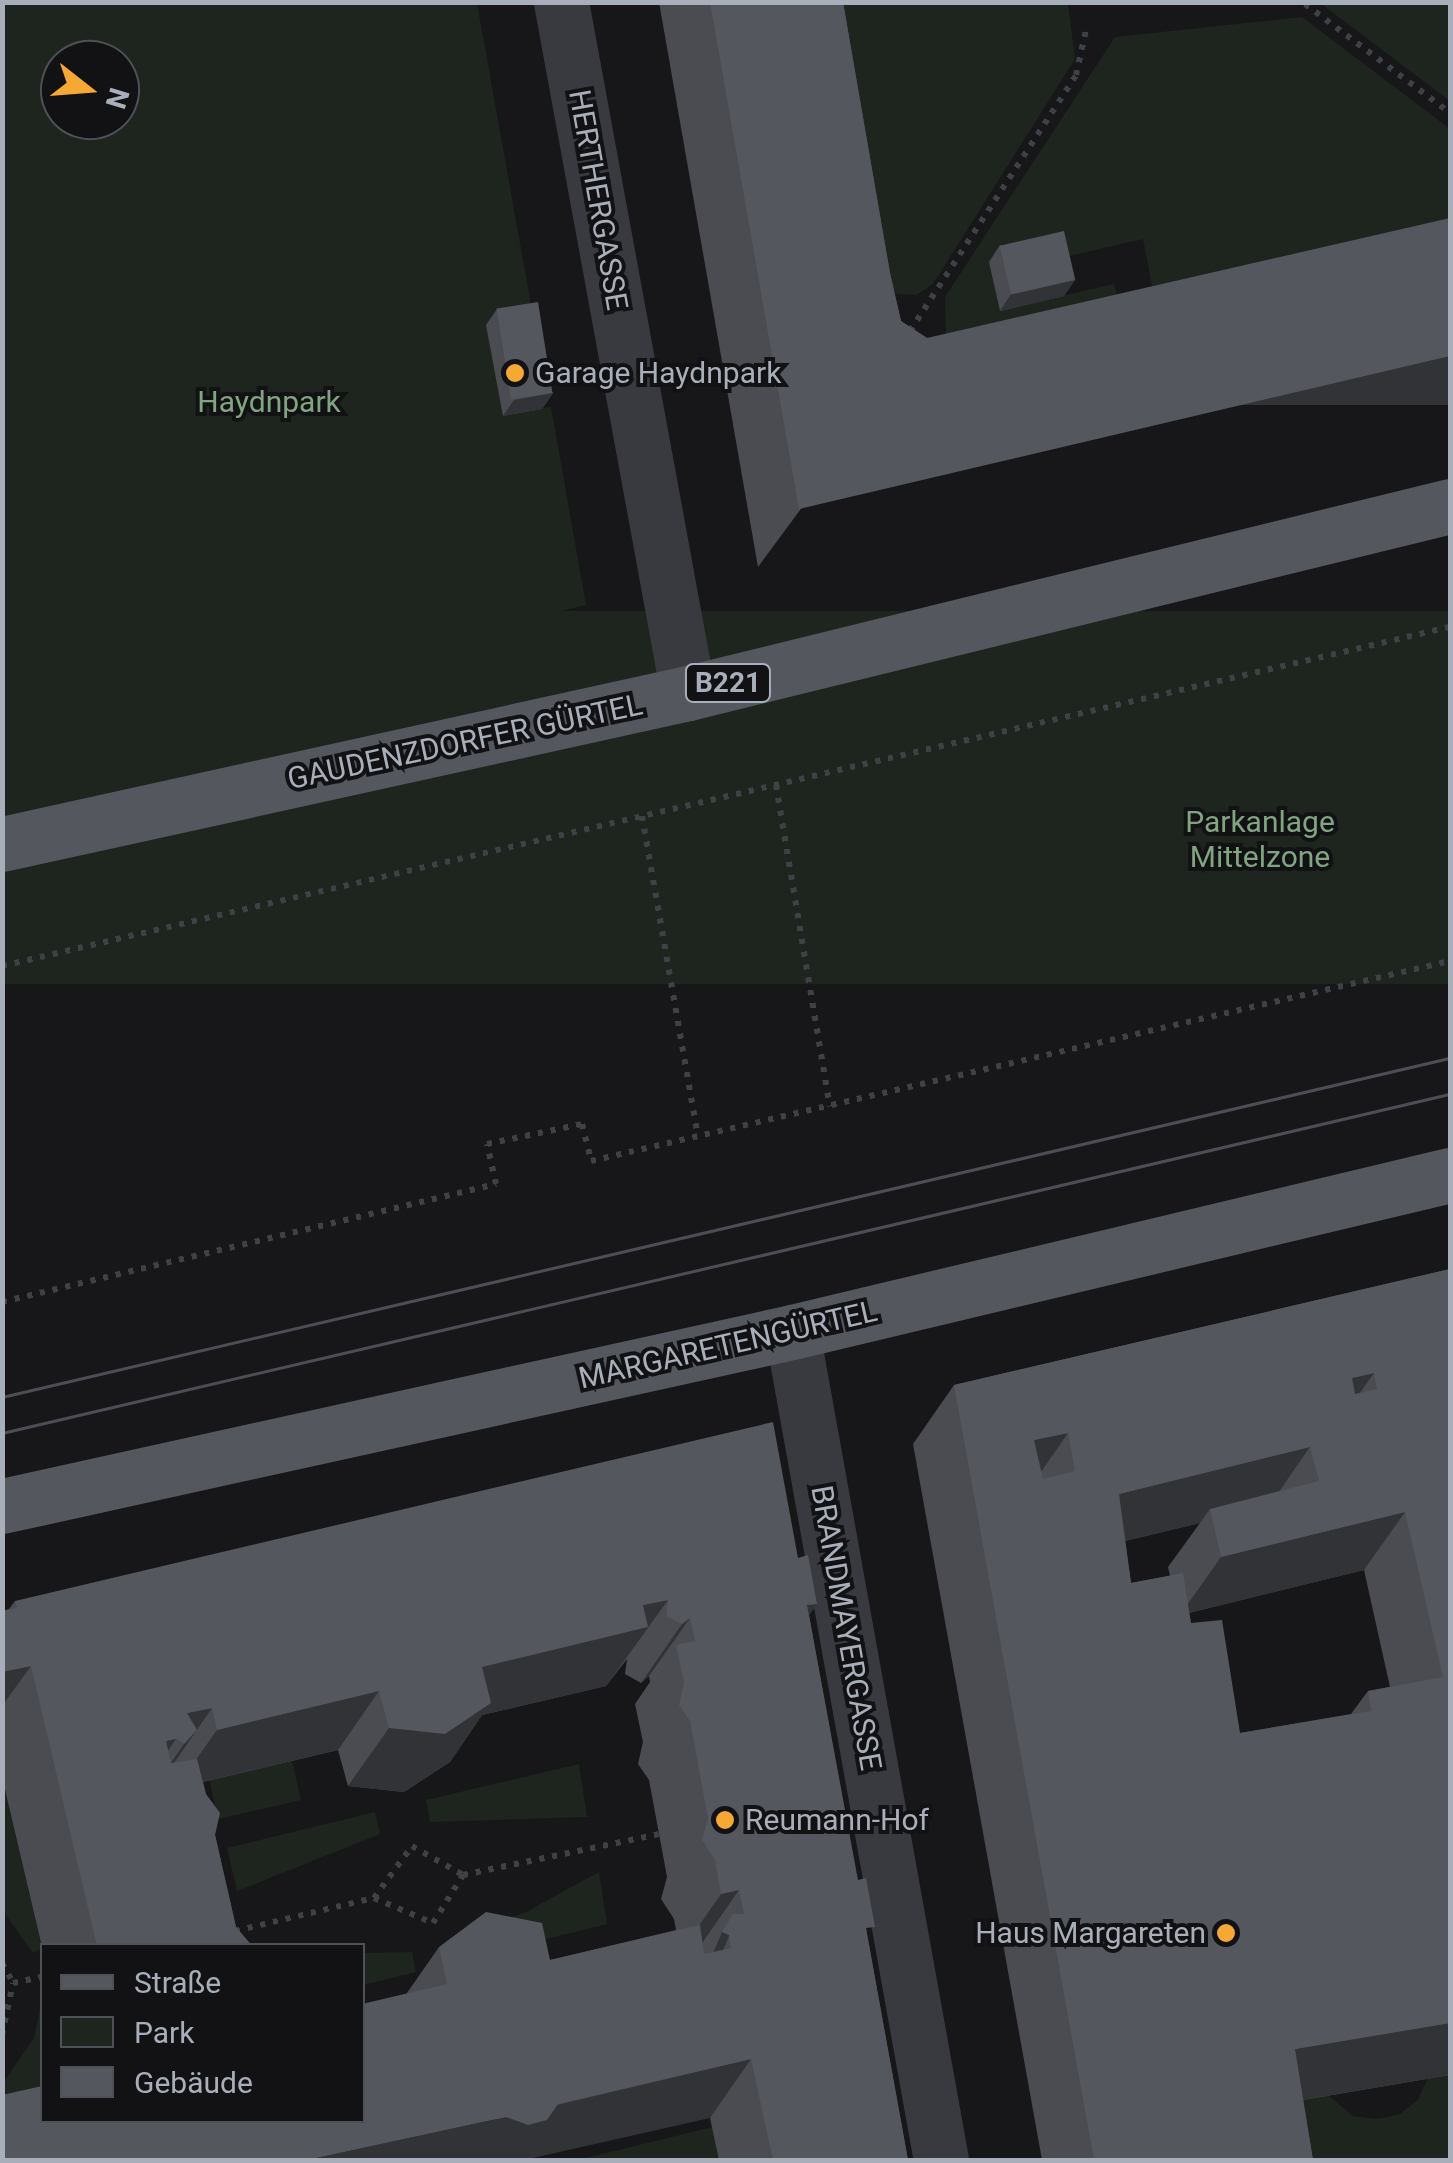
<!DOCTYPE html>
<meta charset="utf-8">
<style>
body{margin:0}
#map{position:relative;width:1453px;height:2163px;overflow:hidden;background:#17171a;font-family:Roboto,sans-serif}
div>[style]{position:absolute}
.green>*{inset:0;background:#1d251e;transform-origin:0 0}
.path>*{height:6px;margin-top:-3px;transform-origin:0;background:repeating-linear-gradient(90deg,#3e4146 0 5px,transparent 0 13px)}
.minor>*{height:55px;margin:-27.5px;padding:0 27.5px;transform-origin:27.5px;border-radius:27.5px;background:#383a3f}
.major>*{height:55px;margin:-27.5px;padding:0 27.5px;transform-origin:27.5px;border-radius:27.5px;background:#54575e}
.tram>*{height:2.5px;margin:-1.25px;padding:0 1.25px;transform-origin:1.25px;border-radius:1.25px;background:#4b4e54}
.wall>*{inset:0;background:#4a4c52}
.shaded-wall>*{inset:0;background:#313337;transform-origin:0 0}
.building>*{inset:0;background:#54575d;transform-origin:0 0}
.dots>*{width:28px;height:28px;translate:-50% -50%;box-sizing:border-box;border:5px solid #121215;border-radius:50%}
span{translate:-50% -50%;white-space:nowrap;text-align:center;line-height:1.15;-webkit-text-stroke:8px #121215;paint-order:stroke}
.shield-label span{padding:2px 8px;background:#121215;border:2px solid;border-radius:8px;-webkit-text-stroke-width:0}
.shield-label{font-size:28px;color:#a9afba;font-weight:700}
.street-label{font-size:30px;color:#a9afba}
.poi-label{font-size:30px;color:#a9afba}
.left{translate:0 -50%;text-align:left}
.right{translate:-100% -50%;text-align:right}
.park-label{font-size:30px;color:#80a580}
.frame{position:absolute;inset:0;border:5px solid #a9afba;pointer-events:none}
.legend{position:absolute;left:40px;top:1943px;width:325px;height:180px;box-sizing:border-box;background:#121215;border:2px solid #4e5157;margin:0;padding:12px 18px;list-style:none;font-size:30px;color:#a9afba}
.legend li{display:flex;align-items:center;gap:20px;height:50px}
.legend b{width:50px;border:2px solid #4e5157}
.north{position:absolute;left:40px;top:40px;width:100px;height:100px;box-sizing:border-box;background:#121215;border:2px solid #4e5157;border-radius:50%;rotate:107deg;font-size:28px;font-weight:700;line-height:40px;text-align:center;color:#a9afba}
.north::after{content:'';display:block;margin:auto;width:35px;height:45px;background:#f5a833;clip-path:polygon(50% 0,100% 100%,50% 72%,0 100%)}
</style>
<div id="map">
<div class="green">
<div style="clip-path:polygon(evenodd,2px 3px,477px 3px,533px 316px,542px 408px,551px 407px,586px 605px,3px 742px,2px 3px,60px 60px,120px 60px,120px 120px,60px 120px,60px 60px)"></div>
<div style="clip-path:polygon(829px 3px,1068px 3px,1075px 59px,933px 284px,916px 295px,898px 294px,883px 286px)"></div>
<div style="clip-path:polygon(1320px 3px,1450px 3px,1450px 101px)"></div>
<div style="clip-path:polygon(1302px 17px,1450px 129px,1450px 230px,1155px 302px,1143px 239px,1056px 259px,990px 262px,1000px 310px,1114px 284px,1121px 310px,946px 336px,945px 297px,1115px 37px)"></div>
<div style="left:1450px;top:611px;width:373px;height:1483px;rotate:90deg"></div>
<div style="left:292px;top:1761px;width:40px;height:85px;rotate:77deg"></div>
<div style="clip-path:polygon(579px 1764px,587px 1817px,430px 1822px,426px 1800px)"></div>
<div style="clip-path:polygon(2px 1778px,42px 1948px,33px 1953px,3px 1911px)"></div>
<div style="clip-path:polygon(375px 1812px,380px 1834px,237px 1891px,227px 1848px)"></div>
<div style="clip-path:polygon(599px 1872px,607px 1924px,464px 1959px,460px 1937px,526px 1912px)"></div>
<div style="clip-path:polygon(412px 1952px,416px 1972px,363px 1985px,363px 1953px)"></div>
<div style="clip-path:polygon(42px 1998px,42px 2120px,3px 2145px,2px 2084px,34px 2038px)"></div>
<div style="clip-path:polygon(1450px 2074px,1450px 2160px,1262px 2160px,1254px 2108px,1328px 2095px,1353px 2116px,1377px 2119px,1400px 2114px,1418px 2100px,1428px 2078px)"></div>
<div style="clip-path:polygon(713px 2127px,720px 2160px,577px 2160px)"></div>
</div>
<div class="path">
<div style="left:1305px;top:4px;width:181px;rotate:36.9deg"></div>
<div style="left:910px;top:331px;width:305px;rotate:-57deg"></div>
<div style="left:1076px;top:75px;width:46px;rotate:-77.5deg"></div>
<div style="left:776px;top:785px;width:326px;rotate:80.5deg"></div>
<div style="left:642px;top:816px;width:325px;rotate:80.1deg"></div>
<div style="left:2px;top:966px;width:1487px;rotate:-13.18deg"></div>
<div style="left:2px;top:1302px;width:508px;rotate:-13.43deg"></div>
<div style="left:496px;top:1184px;width:41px;rotate:-102.7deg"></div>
<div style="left:487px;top:1144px;width:97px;rotate:-11.9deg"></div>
<div style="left:582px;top:1124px;width:38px;rotate:76deg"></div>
<div style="left:591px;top:1161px;width:882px;rotate:-13.11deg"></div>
<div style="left:374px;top:1898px;width:64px;rotate:-53.8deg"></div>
<div style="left:412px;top:1846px;width:59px;rotate:29.6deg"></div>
<div style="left:235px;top:1931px;width:143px;rotate:-13.4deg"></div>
<div style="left:374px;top:1898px;width:64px;rotate:23deg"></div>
<div style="left:433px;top:1923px;width:57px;rotate:-58deg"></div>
<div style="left:463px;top:1875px;width:200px;rotate:-11.8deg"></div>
<div style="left:2px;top:1963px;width:23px;rotate:61deg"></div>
<div style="left:2px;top:2035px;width:53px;rotate:-78.1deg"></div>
<div style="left:13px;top:1983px;width:30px;rotate:-12deg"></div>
</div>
<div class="minor">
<div style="left:561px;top:2px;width:703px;rotate:79.59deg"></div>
<div style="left:792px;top:1332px;width:841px;rotate:79.8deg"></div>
</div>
<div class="major">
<div style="left:2px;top:844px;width:702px;rotate:-12.41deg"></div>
<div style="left:688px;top:693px;width:785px;rotate:-13.79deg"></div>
<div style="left:2px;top:1506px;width:809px;rotate:-12.42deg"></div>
<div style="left:792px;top:1332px;width:676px;rotate:-13.42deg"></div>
</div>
<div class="tram">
<div style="left:2px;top:1397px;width:1487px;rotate:-13.18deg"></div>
<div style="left:2px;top:1433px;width:1487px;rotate:-13.18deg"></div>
</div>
<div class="wall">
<div style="clip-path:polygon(659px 2px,843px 2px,890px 273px,901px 321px,927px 338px,758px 567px)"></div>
<div style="clip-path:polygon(1000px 245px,1075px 280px,1064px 296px,1000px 311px,989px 262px)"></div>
<div style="clip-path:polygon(497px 309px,553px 393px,542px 409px,503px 416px,486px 325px)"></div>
<div style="clip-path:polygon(evenodd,1450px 1269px,1450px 2075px,1303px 2100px,1313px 2160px,1042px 2160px,913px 1444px,954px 1385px,1450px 1269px,1200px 1523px,1168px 1567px,1170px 1576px,1131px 1583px,1125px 1541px,1200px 1523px,1450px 1269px,1364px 1570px,1390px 1687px,1368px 1691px,1351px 1714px,1240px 1733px,1191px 1623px,1189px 1613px,1364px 1570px)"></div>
<div style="clip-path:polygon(798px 1558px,817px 1604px,809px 1615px,908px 2160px,719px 2160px,710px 2118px,362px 2120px,407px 1993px,439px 1947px,550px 1960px,676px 1930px,674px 1919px,661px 1899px,667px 1877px,649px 1780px,638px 1764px,643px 1742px,635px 1704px,650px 1682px,649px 1676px,641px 1683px,625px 1674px,627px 1659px,606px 1686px,482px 1715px,450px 1762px,404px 1792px,348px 1786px,338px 1750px,203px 1782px,236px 1927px,252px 1946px,42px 1946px,42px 1947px,2px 1777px,2px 1611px,9px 1609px,15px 1601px)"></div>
</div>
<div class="shaded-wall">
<div style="clip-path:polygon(1075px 280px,1064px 296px,1000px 311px,1011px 294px)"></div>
<div style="left:1450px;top:356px;width:49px;height:669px;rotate:90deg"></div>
<div style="clip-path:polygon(553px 393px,542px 409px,503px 416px,514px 400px)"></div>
<div style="clip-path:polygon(1374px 1373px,1332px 1432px,1352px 1378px)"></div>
<div style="clip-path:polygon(1068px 1433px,1027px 1492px,1034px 1440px)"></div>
<div style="clip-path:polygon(1310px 1447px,1269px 1506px,1210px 1509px,1200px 1523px,1078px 1552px,1119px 1494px)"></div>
<div style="clip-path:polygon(1405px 1512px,1364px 1570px,1180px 1615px,1221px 1557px)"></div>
<div style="clip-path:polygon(668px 1600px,606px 1686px,482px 1715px,450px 1762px,404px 1792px,348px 1786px,389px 1728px,482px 1667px,643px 1605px)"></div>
<div style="clip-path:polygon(817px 1604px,776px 1662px,807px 1605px)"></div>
<div style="clip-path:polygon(690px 1618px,649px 1676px,641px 1683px,682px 1624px)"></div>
<div style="clip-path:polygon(31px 1666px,2px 1706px,2px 1672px)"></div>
<div style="clip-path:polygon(379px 1691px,338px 1750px,176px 1788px,217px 1730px)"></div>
<div style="clip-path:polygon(212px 1708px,156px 1789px,143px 1803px,184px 1744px,176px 1739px,135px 1798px,125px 1800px,187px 1713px)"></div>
<div style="clip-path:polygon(739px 1890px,698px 1949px,680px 1953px,721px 1894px)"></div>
<div style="left:722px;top:1932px;width:8px;height:71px;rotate:23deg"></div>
<div style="clip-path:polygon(1450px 2023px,1450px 2075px,1254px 2108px,1295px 2049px)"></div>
<div style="clip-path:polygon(751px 2059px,710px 2118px,524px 2160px,307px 2160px,506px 2117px)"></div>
</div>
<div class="building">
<div style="clip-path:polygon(710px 2px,843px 2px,890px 273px,901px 321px,927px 338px,1450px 218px,1450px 356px,799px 509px)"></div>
<div style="left:1064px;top:231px;width:50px;height:66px;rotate:77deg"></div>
<div style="left:538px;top:302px;width:92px;height:42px;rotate:81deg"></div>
<div style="clip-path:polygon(evenodd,1450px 1269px,1450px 2023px,1295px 2049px,1313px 2160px,1094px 2160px,954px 1385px,1450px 1269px,1374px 1373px,1377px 1389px,1355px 1394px,1352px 1378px,1374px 1373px,1450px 1269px,1068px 1433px,1075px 1471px,1043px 1479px,1034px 1440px,1068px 1433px,1450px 1269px,1310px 1447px,1319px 1481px,1210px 1509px,1221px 1557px,1405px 1512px,1443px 1677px,1368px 1691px,1371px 1711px,1240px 1733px,1222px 1620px,1191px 1623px,1183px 1573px,1131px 1583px,1119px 1494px,1310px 1447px)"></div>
<div style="clip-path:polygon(773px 1422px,798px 1558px,808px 1555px,817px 1604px,807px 1605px,858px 1880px,866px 1878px,875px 1927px,866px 1928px,908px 2160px,773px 2160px,751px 2059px,558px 2104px,547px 2120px,528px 2125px,506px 2117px,307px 2160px,2px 2160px,2px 2095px,42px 2086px,42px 2120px,362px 2120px,362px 2004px,447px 1984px,439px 1947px,486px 1912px,542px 1923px,550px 1960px,700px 1925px,704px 1954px,731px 1948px,729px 1935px,722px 1932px,733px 1914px,744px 1914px,739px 1890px,721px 1894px,715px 1860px,702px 1840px,708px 1818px,690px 1721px,679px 1705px,684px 1683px,676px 1645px,695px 1641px,690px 1618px,682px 1624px,666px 1616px,668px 1600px,643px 1605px,648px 1627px,482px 1667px,491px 1703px,445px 1734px,389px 1728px,379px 1691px,217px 1730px,212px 1708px,187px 1713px,197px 1730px,184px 1744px,176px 1739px,166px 1741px,171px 1763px,197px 1759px,206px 1794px,220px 1813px,215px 1835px,236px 1927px,252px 1946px,97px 1946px,31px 1666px,2px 1672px,2px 1611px,17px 1608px,15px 1601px)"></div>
</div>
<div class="dots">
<div style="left:515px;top:373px;background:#f5a833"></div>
<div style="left:725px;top:1820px;background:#f5a833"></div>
<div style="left:1226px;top:1933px;background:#f5a833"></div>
</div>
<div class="shield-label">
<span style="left:728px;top:683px">B221</span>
</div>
<div class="street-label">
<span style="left:598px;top:200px;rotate:80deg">HERTHERGASSE</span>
<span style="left:465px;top:742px;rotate:-12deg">GAUDENZDORFER GÜRTEL</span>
<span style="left:728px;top:1345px;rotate:-13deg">MARGARETENGÜRTEL</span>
<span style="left:846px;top:1628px;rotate:80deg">BRANDMAYERGASSE</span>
</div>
<div class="poi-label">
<span class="left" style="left:535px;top:373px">Garage Haydnpark</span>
<span class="left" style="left:745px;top:1820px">Reumann-Hof</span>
<span class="right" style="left:1206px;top:1933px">Haus Margareten</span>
</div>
<div class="park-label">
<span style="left:269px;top:402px">Haydnpark</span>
<span style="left:1260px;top:839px">Parkanlage<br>Mittelzone</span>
</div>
<div class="frame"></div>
<ul class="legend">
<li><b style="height:12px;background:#54575e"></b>Straße</li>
<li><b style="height:28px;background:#1d251e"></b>Park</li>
<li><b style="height:28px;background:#54575d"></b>Gebäude</li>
</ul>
<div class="north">N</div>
</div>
